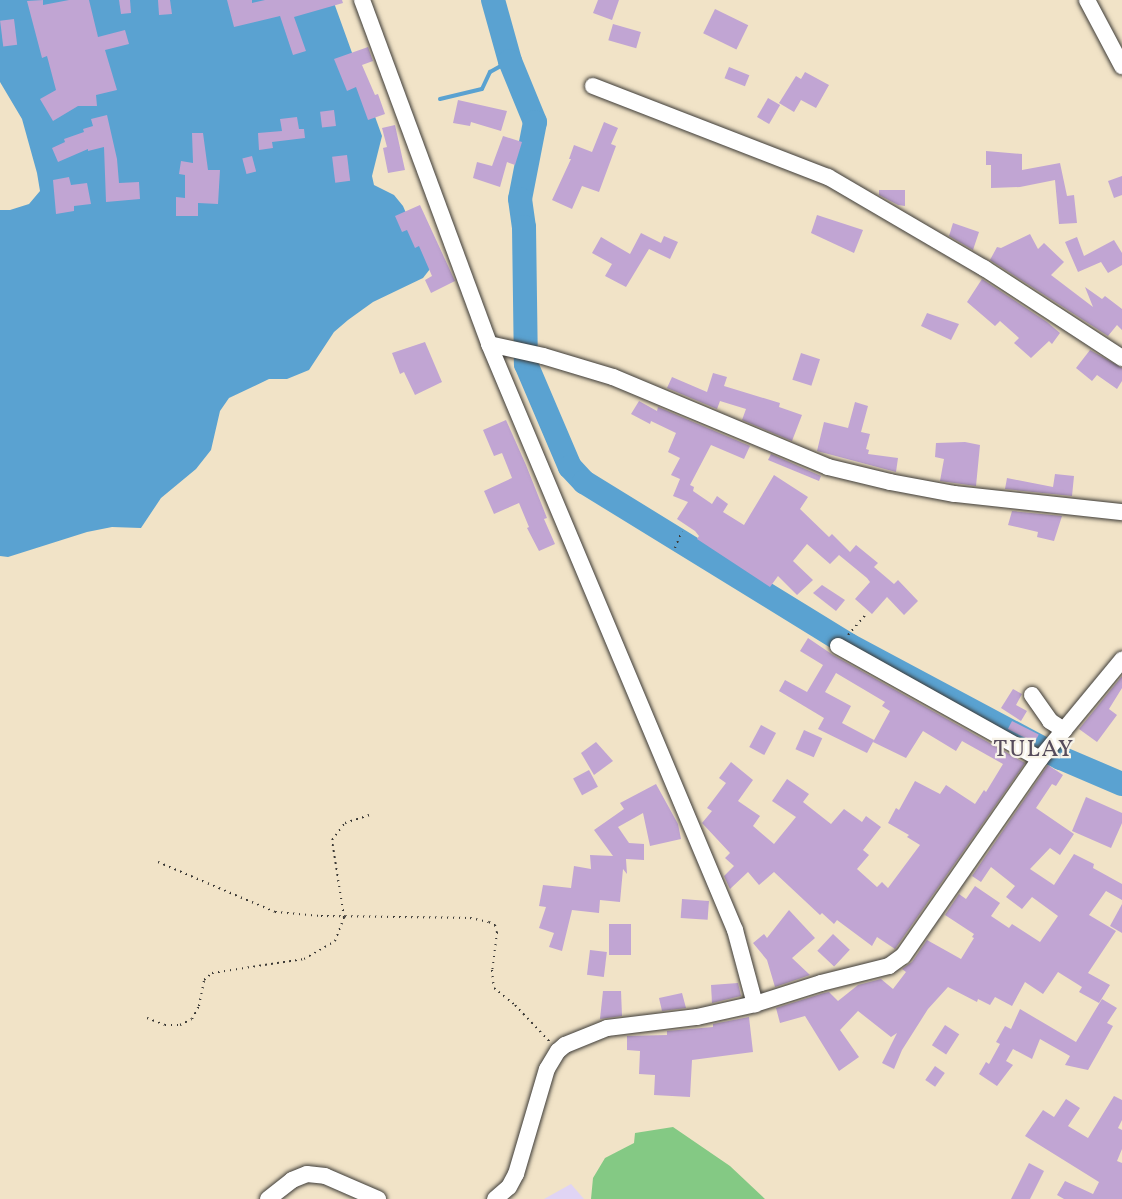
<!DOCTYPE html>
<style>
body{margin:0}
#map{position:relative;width:1122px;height:1199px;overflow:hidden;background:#f1e3c7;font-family:Vollkorn,serif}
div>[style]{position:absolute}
.built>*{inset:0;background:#e0d4f4}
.green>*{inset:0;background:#84c984}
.water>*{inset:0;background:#5aa2d1}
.stream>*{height:4px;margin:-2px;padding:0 2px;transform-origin:2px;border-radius:2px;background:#5aa2d1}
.river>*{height:24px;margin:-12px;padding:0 12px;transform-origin:12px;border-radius:12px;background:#5aa2d1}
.building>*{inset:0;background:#c1a5d3;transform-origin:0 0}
.path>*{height:2px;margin-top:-1px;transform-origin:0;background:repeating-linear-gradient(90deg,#3c3a36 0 1.5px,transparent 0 6px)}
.roads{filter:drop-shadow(0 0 2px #3c3a36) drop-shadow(0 0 2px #3c3a36)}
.minor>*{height:16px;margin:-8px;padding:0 8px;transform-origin:8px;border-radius:8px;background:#fff}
span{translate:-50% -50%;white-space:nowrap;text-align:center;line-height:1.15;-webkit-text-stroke:4.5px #f7f3e8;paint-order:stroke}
.quarter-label{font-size:24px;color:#564c5c;letter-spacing:1.5px}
</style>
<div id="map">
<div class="built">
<div style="clip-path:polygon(571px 1184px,584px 1199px,544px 1199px)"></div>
</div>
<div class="green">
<div style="clip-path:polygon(673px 1127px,730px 1166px,765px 1199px,591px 1199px,593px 1178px,605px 1158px,634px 1143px,635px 1133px)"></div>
</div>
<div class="water">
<div style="clip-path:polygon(0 0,333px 0,382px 136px,372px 176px,374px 185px,394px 195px,403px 206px,430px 269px,423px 278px,373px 302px,348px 320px,334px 332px,309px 370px,287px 379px,269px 379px,229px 398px,220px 411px,211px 450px,196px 469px,161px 498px,141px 528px,112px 527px,87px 532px,8px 557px,0 556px,0 210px,10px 210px,29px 204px,40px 191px,37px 173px,22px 119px,0 82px)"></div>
</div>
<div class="stream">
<div style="left:440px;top:99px;width:43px;rotate:-13.4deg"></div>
<div style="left:482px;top:89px;width:19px;rotate:-65deg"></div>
<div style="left:490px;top:72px;width:23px;rotate:-29deg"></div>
</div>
<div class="river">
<div style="left:493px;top:0;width:63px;rotate:74.4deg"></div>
<div style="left:510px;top:61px;width:66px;rotate:67.7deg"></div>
<div style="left:535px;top:122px;width:78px;rotate:101deg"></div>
<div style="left:520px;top:199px;width:28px;rotate:82deg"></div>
<div style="left:524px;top:227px;width:137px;rotate:89.2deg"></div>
<div style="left:526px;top:364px;width:112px;rotate:66.9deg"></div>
<div style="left:570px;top:467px;width:21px;rotate:47deg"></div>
<div style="left:584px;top:482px;width:311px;rotate:31.6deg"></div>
<div style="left:849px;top:645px;width:240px;rotate:28.1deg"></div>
<div style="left:1061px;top:758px;width:66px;rotate:23.1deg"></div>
</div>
<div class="building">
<div style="clip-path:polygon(43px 0,43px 5px,69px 0,89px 0,98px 37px,125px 30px,129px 44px,105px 50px,117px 90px,96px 95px,97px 106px,78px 106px,53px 121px,40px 99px,56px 90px,47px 56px,42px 58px,27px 1px)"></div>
<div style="clip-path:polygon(119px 0,130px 0,131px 13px,121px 14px)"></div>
<div style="clip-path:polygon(158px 0,170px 0,172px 14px,159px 15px)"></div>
<div style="clip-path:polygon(227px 0,252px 0,252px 3px,265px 0,342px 0,343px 3px,294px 17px,306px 51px,293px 55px,280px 16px,234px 27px)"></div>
<div style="clip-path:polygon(598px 0,619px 0,612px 20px,593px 13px)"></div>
<div style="left:715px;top:9px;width:37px;height:27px;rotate:26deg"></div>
<div style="left:14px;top:19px;width:26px;height:14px;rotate:83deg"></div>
<div style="left:613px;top:24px;width:29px;height:17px;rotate:16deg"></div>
<div style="clip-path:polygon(368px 47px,373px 61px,362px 65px,375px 95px,378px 94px,385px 114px,368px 120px,356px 87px,347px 91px,334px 59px)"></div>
<div style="left:729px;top:67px;width:22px;height:12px;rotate:22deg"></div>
<div style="clip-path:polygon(805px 72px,829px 85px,816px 108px,801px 100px,794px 112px,779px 103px,796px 76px,801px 79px)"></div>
<div style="left:768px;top:98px;width:14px;height:22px;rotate:30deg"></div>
<div style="clip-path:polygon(458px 100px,507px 111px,501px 131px,471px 122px,470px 126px,453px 123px)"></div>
<div style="left:334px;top:110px;width:16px;height:14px;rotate:83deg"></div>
<div style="clip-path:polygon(107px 115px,117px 159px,119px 183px,139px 182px,140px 199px,106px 202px,104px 147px,88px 151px,88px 149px,58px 162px,52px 148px,65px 142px,64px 139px,84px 132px,83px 129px,93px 126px,91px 119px)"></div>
<div style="clip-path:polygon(297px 117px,299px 129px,304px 129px,305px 138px,272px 142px,273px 148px,259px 150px,258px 133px,282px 131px,280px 119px)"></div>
<div style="clip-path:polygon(604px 122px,618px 128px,611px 144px,616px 146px,599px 192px,582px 186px,572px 209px,552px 200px,571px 159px,569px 159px,574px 145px,592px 152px)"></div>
<div style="clip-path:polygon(395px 125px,405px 170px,388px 173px,383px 148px,387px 147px,382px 128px)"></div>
<div style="clip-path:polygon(192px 133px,203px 133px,208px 170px,220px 170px,218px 204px,198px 203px,198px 216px,176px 216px,176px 197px,185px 198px,185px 175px,179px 174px,181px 161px,193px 163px)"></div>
<div style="clip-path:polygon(503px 136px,522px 142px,515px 165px,507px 162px,500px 187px,473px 178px,477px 162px,492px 166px)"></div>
<div style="clip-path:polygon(986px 151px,1022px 154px,1022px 170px,1060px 163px,1067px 196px,1074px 195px,1077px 223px,1059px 224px,1055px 180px,1020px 187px,991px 188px,991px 165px,986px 165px)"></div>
<div style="left:347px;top:155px;width:26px;height:15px;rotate:83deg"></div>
<div style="left:252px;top:156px;width:16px;height:10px;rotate:75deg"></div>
<div style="clip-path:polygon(1122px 176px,1122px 195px,1114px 198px,1108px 181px)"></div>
<div style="clip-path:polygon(69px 177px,71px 185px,87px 183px,91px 204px,74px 206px,74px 211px,56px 214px,53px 180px)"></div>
<div style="clip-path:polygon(879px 190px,905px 190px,905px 206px,898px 205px,879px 195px)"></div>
<div style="clip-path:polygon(420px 205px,455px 281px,431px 293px,425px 280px,432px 276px,419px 246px,415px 248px,407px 230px,402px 232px,395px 216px)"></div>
<div style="clip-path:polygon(817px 215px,863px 230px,854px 253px,811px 233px)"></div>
<div style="clip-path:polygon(953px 223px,979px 232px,973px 250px,949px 236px)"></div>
<div style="clip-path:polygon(641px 233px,661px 243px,664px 236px,678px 242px,670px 259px,649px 249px,626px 287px,605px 276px,612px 264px,592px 253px,601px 237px,630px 254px)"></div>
<div style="clip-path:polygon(1030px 234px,1038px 249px,1044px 243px,1064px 262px,1051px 275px,1093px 307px,1085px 287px,1102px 299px,1105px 296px,1122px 309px,1122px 330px,1117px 325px,1108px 336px,990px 260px,997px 247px,1001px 248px)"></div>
<div style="clip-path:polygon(1077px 237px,1084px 256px,1114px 240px,1122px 253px,1122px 265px,1108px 273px,1101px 262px,1078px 272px,1065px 242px)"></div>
<div style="clip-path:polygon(982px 279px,1047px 322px,1060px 333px,1052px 344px,1049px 341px,1031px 358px,1014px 343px,1019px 338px,1000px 321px,995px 326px,967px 302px)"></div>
<div style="clip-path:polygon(927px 313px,959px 324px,951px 340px,921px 326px)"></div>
<div style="clip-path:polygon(425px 342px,442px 382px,415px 395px,404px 372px,400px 374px,392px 353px)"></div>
<div style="clip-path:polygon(1090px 350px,1122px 368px,1122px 381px,1117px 389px,1097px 375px,1092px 381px,1076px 368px)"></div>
<div style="left:801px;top:353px;width:20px;height:28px;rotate:18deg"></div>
<div style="clip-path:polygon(713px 373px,727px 377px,724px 386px,780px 403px,779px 407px,802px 415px,792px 441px,742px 420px,746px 409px,720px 401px,717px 409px,667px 388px,672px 377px,707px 392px)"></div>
<div style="clip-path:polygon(639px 401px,657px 411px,658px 407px,750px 446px,744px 459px,711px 445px,690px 485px,694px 487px,693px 491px,712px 504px,717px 496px,728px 504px,723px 512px,744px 525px,774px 475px,808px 497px,800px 509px,829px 537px,832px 534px,850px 552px,856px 545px,878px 563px,874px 567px,894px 584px,898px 580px,918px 601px,904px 615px,887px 597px,872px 614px,855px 599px,870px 582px,867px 578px,839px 555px,830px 564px,807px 544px,793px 561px,813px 580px,797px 595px,778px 576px,770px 587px,697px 539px,699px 536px,695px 531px,677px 519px,688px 502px,673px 496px,680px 479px,671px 475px,680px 458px,668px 452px,676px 433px,651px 421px,650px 424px,631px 414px)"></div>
<div style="clip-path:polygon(855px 402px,868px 406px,861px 432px,870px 434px,866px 449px,869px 450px,868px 454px,898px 458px,896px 472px,817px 451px,824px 422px,848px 428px)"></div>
<div style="clip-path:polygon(506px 420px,526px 465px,547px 518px,544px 519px,555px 544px,539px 551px,527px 528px,529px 527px,519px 503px,494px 514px,484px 491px,512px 478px,502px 453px,494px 456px,483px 430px)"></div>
<div style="clip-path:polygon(965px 442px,980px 445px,976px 486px,940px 481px,944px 459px,935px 457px,936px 443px)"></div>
<div style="clip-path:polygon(771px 454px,821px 476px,819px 481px,768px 460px)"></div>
<div style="clip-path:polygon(1055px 474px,1074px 476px,1072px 496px,1005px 489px,1007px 478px,1053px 487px)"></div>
<div style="clip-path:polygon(1012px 511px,1062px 516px,1054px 541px,1037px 537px,1038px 532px,1008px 525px)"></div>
<div style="clip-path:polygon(822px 585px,845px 600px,836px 611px,813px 593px)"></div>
<div style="clip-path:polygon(808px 638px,833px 655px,1025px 763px,895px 949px,877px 937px,872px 946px,837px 920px,834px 924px,822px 913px,820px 915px,774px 872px,759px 885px,748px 872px,730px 889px,729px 887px,724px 876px,734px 866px,725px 858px,730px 853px,702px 823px,712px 811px,707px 808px,726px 783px,719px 778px,731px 762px,753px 780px,738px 801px,760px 816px,753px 826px,774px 844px,796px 817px,772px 801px,787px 779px,809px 794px,803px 802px,831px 824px,844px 809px,862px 822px,866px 816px,881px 827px,863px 850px,869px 855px,857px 869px,877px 887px,882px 882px,888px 888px,920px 845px,907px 837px,909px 835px,888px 823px,896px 808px,899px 810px,915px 781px,940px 794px,946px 785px,975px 804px,984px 790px,986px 792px,1003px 764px,962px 741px,956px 751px,923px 731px,906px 758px,873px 742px,890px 711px,882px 706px,885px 702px,836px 673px,825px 692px,851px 706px,842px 723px,874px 740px,867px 753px,818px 729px,824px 718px,779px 691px,785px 680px,807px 692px,823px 665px,800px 651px)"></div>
<div style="clip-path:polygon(1122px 676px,1122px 688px,1109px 709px,1117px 715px,1097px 742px,1079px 729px)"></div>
<div style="clip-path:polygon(1013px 689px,1022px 694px,1016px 705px,1027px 711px,1021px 721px,1001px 708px)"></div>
<div style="left:1012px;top:721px;width:30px;height:9px;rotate:27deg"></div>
<div style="left:761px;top:725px;width:17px;height:25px;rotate:28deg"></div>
<div style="left:804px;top:730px;width:20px;height:21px;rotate:24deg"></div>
<div style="clip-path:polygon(596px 742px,613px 761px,594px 775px,581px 753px)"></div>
<div style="clip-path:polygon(1048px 765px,1063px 775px,1056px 786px,1052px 784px,1036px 808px,1074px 834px,1060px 855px,1050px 848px,1030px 869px,1054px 885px,1074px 854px,1094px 864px,1093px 868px,1122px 884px,1122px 900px,1106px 891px,1089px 915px,1116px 931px,1088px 973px,1110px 985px,1099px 1003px,1079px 992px,1082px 987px,1058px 972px,1043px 994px,1025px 982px,1012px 1006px,995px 997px,990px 1005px,978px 999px,977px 1002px,948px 987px,928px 1009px,902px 1050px,894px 1069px,882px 1063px,897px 1033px,891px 1037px,858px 1011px,840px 1030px,859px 1057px,839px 1071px,805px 1016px,780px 1023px,776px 1008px,824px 993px,829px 992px,838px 1001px,858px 985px,881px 979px,893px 989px,906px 972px,902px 969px,912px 962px,927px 940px,961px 959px,974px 938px,972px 937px,974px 934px,945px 915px,959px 894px,966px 899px,975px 886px,1000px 903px,991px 916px,1009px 928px,1012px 924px,1040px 942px,1058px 916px,1032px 897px,1022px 909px,1006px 897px,1015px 886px,991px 867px,981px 882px,972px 876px)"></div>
<div style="left:589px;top:770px;width:19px;height:18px;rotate:62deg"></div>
<div style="clip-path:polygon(656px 784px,678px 824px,681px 839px,650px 846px,643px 813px,618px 827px,629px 843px,644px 844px,644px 860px,626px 859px,627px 874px,623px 869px,620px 902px,600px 900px,599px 913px,572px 910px,562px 951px,549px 947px,554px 933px,539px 928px,546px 907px,539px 906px,543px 885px,571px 888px,574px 866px,591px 869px,590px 855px,613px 856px,594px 830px,624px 809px,620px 803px)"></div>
<div style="clip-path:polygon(1086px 797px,1122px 813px,1122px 823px,1111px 848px,1072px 831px)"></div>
<div style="left:682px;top:899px;width:27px;height:19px;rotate:4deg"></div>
<div style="clip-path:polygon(1122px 904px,1122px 933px,1110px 926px)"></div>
<div style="clip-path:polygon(789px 910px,815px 938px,792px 958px,810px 975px,775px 987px,767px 960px,753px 943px,764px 934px,767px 938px)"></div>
<div style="left:609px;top:924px;width:22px;height:31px"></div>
<div style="left:833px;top:934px;width:23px;height:23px;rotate:43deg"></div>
<div style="left:590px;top:950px;width:17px;height:25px;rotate:7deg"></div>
<div style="clip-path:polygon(738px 983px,741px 996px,712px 1003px,711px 985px)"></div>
<div style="clip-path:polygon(603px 991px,621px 991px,622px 1016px,600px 1019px)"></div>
<div style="clip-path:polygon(682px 993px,686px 1008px,662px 1011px,659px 998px)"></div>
<div style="clip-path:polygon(1102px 999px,1117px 1008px,1107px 1023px,1113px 1026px,1088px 1070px,1065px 1065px,1070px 1056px,1040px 1039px,1032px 1059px,1013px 1049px,1006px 1061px,1013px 1065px,997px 1086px,979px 1074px,986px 1062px,989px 1064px,1000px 1044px,996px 1042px,1005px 1026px,1011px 1029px,1020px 1009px,1076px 1042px)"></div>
<div style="clip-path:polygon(749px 1017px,753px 1052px,692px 1060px,690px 1097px,654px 1095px,655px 1075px,639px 1074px,640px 1051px,627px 1050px,627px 1036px,667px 1035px,667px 1031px,713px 1027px,713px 1024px)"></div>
<div style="left:945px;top:1025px;width:17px;height:24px;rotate:33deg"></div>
<div style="left:935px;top:1066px;width:12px;height:17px;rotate:35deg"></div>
<div style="clip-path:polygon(1114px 1096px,1122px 1100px,1122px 1120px,1118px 1128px,1122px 1130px,1122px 1149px,1117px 1161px,1122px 1163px,1122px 1199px,1064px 1199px,1057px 1195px,1065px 1181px,1093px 1194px,1099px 1182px,1025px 1136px,1043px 1110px,1054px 1117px,1066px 1099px,1080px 1108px,1068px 1126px,1088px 1138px)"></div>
<div style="clip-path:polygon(1029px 1163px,1044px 1171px,1030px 1199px,1011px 1199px)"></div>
</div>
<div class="path">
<div style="left:675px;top:548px;width:18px;rotate:-68deg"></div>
<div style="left:848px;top:635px;width:29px;rotate:-49deg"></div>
<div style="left:158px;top:862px;width:127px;rotate:23.1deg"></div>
<div style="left:275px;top:912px;width:46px;rotate:5deg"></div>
<div style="left:321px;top:916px;width:149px;rotate:0.8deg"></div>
<div style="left:470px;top:918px;width:19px;rotate:12deg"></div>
<div style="left:489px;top:922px;width:7px;rotate:27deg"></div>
<div style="left:495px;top:925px;width:7px;rotate:74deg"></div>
<div style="left:497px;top:932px;width:38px;rotate:97deg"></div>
<div style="left:492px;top:970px;width:18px;rotate:84deg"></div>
<div style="left:494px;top:988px;width:27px;rotate:39deg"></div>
<div style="left:515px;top:1005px;width:50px;rotate:46.6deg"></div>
<div style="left:147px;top:1018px;width:19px;rotate:21deg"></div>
<div style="left:165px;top:1025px;width:15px"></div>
<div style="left:180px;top:1025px;width:13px;rotate:-27deg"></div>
<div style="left:192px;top:1019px;width:15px;rotate:-62deg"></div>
<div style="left:199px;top:1006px;width:26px;rotate:-79deg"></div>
<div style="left:204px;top:980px;width:11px;rotate:-41deg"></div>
<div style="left:212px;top:973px;width:93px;rotate:-8.7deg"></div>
<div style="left:304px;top:959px;width:36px;rotate:-30deg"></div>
<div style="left:335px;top:941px;width:26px;rotate:-69deg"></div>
<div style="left:344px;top:917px;width:78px;rotate:-98.9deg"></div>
<div style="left:332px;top:840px;width:21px;rotate:-53deg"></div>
<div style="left:345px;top:823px;width:29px;rotate:-18deg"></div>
</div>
<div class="roads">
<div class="minor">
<div style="left:362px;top:0;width:367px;rotate:69.7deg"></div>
<div style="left:489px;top:344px;width:636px;rotate:67.23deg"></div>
<div style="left:735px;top:930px;width:77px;rotate:74.9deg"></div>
<div style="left:1087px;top:0;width:75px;rotate:62.1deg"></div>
<div style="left:593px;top:86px;width:252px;rotate:21.2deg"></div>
<div style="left:828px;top:177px;width:181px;rotate:30.3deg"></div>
<div style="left:984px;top:268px;width:165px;rotate:33.1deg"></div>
<div style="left:489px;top:344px;width:55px;rotate:12.5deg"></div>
<div style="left:543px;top:356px;width:73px;rotate:16.7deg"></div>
<div style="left:613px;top:377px;width:233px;rotate:22.7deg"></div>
<div style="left:828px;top:467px;width:64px;rotate:13.6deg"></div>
<div style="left:890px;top:482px;width:66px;rotate:10.5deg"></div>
<div style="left:955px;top:494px;width:168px;rotate:6.2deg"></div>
<div style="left:838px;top:646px;width:231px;rotate:29.2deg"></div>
<div style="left:1032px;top:695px;width:32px;rotate:55deg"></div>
<div style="left:1050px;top:721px;width:17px;rotate:33deg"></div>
<div style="left:268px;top:1199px;width:31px;rotate:-38deg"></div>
<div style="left:292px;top:1180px;width:16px;rotate:-22deg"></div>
<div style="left:307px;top:1174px;width:18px;rotate:6deg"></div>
<div style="left:325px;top:1176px;width:58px;rotate:23.5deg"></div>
<div style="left:495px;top:1199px;width:18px;rotate:-41deg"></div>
<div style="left:509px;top:1187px;width:15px;rotate:-62deg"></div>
<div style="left:516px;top:1174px;width:109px;rotate:-73.6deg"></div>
<div style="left:547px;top:1069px;width:21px;rotate:-59deg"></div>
<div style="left:558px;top:1051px;width:9px;rotate:-41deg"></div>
<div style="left:565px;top:1045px;width:45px;rotate:-22deg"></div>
<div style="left:607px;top:1028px;width:91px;rotate:-7deg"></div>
<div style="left:697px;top:1017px;width:59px;rotate:-12.6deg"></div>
<div style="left:755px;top:1004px;width:69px;rotate:-17.7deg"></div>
<div style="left:821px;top:983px;width:70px;rotate:-14deg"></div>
<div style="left:889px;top:966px;width:17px;rotate:-36deg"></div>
<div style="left:903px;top:956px;width:240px;rotate:-55.2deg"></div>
<div style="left:1040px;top:759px;width:129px;rotate:-50.4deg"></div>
</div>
</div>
<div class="quarter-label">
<span style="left:1034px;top:751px">TULAY</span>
</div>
</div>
